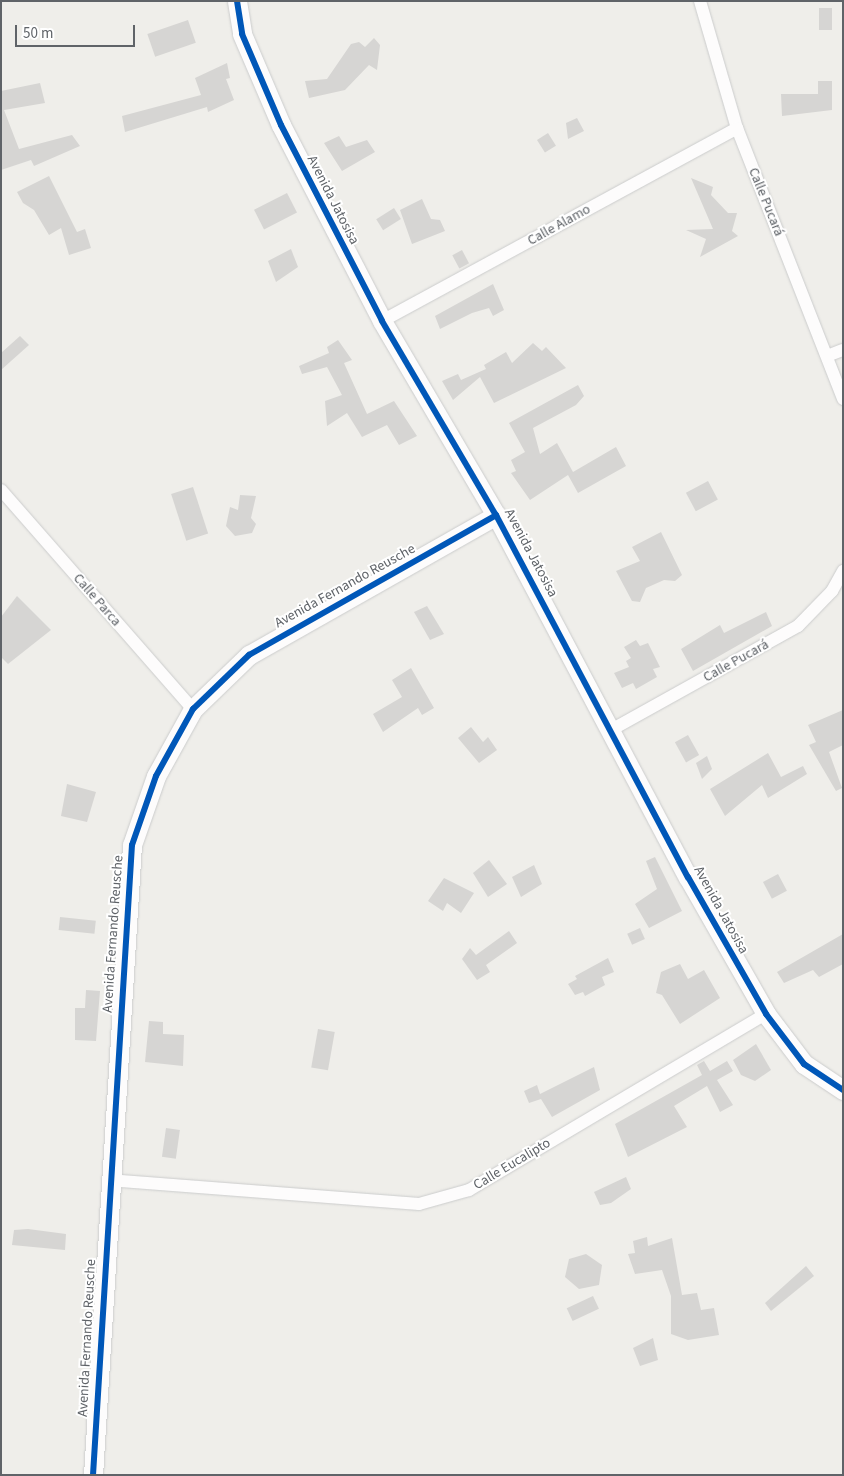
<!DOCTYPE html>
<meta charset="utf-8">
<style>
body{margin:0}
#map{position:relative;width:844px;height:1476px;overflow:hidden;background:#efeeea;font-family:"Source Sans 3",sans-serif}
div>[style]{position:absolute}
.building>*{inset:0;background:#d6d5d3;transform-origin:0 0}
.roads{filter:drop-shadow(0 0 1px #cbcccc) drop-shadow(0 0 1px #cbcccc)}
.street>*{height:12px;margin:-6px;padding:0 6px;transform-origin:6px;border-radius:6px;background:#fdfcfc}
.secondary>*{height:19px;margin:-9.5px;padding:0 9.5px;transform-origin:9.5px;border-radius:9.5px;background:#fdfcfc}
.cycleway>*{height:6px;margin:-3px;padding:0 3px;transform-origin:3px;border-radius:3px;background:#0057b8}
span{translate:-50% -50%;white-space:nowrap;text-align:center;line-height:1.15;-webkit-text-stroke:4px #fff;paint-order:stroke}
.street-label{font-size:14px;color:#5f6368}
.frame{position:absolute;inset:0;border:2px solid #5f6368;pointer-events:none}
.scale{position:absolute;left:15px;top:25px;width:120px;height:22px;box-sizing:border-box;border:2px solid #5f6368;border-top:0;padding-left:6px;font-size:15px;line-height:18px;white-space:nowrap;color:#5f6368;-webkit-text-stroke:4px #fff;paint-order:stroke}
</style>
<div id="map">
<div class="building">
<div style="left:832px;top:8px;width:22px;height:13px;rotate:90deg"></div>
<div style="left:188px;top:20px;width:24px;height:43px;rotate:71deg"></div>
<div style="clip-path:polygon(374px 38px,380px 45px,377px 70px,369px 65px,345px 90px,309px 98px,305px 81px,327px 79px,351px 44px,359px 42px,365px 47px)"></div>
<div style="clip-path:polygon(227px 63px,230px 78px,226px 79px,234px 100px,208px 112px,207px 107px,125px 132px,122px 116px,201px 95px,195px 78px)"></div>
<div style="clip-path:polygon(818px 81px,832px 81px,832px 110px,782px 116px,781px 94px,818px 94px)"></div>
<div style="clip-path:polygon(40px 83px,45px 103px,4px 110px,19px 149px,72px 135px,80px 146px,34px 166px,31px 160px,1px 170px,1px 91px)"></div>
<div style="clip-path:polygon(577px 118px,584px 131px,568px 139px,566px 123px)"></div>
<div style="left:548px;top:133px;width:15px;height:13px;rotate:58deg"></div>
<div style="clip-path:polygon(339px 136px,346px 147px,367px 140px,375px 152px,342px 171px,324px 143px)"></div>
<div style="clip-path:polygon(49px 176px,77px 232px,85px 229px,91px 248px,69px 255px,61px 228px,49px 235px,34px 210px,23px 203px,17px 192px)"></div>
<div style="clip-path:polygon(691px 178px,713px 187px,711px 195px,728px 213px,737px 213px,732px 231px,738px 236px,700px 257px,706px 239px,686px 230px,713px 229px)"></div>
<div style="left:287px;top:193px;width:22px;height:37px;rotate:63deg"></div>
<div style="clip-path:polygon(422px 199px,431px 219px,440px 220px,445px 231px,412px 244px,400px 210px)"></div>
<div style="left:394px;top:208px;width:13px;height:21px;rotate:58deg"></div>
<div style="clip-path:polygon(291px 249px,298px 267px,276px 282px,268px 261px)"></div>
<div style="left:462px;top:250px;width:15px;height:11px;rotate:62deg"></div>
<div style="clip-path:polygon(493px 284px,504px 310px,493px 316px,489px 308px,472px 313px,440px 329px,435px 316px)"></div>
<div style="clip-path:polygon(20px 336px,29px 345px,1px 370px,1px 353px)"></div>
<div style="clip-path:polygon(338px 340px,352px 360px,344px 363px,367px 414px,394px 401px,417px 436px,399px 445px,387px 425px,362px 437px,347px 413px,327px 426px,325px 401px,342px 395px,327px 367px,302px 374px,299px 366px,329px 353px,327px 347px)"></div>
<div style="clip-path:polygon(533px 343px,542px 351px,546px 347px,566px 368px,494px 403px,480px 377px,453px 400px,442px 381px,458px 374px,461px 380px,486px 369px,484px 365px,506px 352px,512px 363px)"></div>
<div style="clip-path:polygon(578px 385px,584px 396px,576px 405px,533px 428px,540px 454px,557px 443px,573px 472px,616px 447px,626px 466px,578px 493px,568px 475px,530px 500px,511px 473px,516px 471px,511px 460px,525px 452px,509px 423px)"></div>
<div style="left:708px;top:481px;width:21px;height:25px;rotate:62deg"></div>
<div style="left:193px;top:487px;width:49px;height:23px;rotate:72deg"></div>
<div style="clip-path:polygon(240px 495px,256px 496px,251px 518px,256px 524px,252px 533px,235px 536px,226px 526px,230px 507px,238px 510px)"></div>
<div style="clip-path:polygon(661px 532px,682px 575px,675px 581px,664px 580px,646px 588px,640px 602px,632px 601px,616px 571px,640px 561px,632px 547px)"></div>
<div style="clip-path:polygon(17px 596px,51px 630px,8px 664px,1px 657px,1px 617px)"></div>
<div style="clip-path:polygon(427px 606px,444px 634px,430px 640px,414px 612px)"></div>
<div style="clip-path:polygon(766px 612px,772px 626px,693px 671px,681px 649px,720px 625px,724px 633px)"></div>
<div style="clip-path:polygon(636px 640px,640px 646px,648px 643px,660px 667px,653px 669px,657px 677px,636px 689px,633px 683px,622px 688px,614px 673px,629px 667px,626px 661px,631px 658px,624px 647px)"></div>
<div style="clip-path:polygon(411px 668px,434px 708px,422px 715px,418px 708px,383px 732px,373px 714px,402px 697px,392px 680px)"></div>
<div style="clip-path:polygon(843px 710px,843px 745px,829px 752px,842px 788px,836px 791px,809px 745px,816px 742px,808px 725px)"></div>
<div style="clip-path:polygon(471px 727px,483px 742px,488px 737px,497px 750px,479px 763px,458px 738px)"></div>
<div style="left:688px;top:735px;width:23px;height:15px;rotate:61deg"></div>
<div style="clip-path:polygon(768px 753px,781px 777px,803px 766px,807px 774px,768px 798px,762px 785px,725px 816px,710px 789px)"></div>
<div style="clip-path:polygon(707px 756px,712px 769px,702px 779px,696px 763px)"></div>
<div style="clip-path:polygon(67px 784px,96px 792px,87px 822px,61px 816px)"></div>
<div style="clip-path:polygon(655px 857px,682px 911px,649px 928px,635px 904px,657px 889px,646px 861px)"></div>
<div style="clip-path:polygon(489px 860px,507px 884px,488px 897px,473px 873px)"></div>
<div style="clip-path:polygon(534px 865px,542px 884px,521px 897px,512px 877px)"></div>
<div style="left:778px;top:874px;width:19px;height:17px;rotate:62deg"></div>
<div style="clip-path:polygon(444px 878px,474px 893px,461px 913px,447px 903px,443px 911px,428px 901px)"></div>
<div style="left:60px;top:917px;width:36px;height:13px;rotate:6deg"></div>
<div style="left:640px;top:928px;width:12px;height:14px;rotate:66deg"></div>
<div style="clip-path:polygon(509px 931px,517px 943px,486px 965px,490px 972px,477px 980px,462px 959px,470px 948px,476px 955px)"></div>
<div style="clip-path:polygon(843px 934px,843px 964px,819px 977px,813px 970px,784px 983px,777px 972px)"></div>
<div style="clip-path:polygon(608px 958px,614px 972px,602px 977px,605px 985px,585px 996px,583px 992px,575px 995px,568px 984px,577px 979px,575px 976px)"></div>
<div style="clip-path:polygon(680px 964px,688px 979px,704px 970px,720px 998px,680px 1024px,662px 995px,656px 993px,661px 972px)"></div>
<div style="clip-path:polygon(86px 990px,100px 991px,96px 1041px,75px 1040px,75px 1008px,85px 1008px)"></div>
<div style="clip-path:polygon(149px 1021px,163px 1022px,163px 1034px,184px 1035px,183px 1066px,145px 1062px)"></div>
<div style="left:318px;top:1029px;width:17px;height:39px;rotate:10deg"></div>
<div style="clip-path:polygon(756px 1044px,771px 1070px,755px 1081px,741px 1075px,733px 1060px)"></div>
<div style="clip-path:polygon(704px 1061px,710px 1071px,727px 1061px,733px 1071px,717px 1080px,733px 1105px,720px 1112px,707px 1086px,674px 1106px,687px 1127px,628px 1157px,615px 1124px,702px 1075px,697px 1065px)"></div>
<div style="clip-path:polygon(594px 1067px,600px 1090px,552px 1117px,541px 1099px,529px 1103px,524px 1091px,537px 1085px,540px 1094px)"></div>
<div style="left:166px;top:1128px;width:14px;height:29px;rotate:8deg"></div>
<div style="clip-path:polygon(626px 1177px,631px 1189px,611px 1203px,600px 1205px,594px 1192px)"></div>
<div style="clip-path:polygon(28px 1229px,66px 1234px,65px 1250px,12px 1245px,14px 1230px)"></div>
<div style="clip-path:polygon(647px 1237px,648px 1246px,672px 1238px,682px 1295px,697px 1293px,701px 1310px,714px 1308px,719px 1335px,688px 1340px,671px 1334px,671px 1296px,662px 1270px,635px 1274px,628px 1254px,635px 1253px,633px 1241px)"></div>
<div style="clip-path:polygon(586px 1254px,602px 1265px,599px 1285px,579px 1289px,565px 1277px,569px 1259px)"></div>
<div style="clip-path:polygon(806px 1266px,814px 1276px,771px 1311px,765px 1303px)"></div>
<div style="left:593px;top:1296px;width:14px;height:29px;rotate:65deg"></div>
<div style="clip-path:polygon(653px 1338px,658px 1360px,640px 1366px,633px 1348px)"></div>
</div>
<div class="roads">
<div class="street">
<div style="left:700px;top:1px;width:132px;rotate:73.8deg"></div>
<div style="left:737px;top:128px;width:291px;rotate:68.6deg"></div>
<div style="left:382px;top:321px;width:404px;rotate:-28.5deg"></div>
<div style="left:827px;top:356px;width:17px;rotate:-21deg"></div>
<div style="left:1px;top:490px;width:291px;rotate:48.8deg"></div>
<div style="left:611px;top:730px;width:214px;rotate:-29.1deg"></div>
<div style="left:798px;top:626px;width:49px;rotate:-45.8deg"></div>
<div style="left:832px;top:591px;width:23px;rotate:-61deg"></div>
<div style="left:108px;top:1180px;width:312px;rotate:4.4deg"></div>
<div style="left:419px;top:1204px;width:52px;rotate:-15.6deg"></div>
<div style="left:469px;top:1190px;width:345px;rotate:-30.7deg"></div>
</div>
<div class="secondary">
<div style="left:237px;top:1px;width:33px;rotate:81deg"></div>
<div style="left:242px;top:34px;width:99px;rotate:66.8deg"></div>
<div style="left:281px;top:125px;width:220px;rotate:62.7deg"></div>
<div style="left:382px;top:321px;width:225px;rotate:59.6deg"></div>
<div style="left:496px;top:515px;width:410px;rotate:62.1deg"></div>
<div style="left:688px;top:877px;width:158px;rotate:60.3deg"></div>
<div style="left:766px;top:1014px;width:63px;rotate:52.8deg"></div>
<div style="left:804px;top:1064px;width:47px;rotate:33.7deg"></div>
<div style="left:93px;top:1475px;width:631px;rotate:-86.46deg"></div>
<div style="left:132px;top:845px;width:73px;rotate:-70.8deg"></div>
<div style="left:156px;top:776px;width:77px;rotate:-61.1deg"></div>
<div style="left:193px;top:709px;width:78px;rotate:-44deg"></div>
<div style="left:249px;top:655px;width:284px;rotate:-29.5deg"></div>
</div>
</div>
<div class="cycleway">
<div style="left:237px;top:1px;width:33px;rotate:81deg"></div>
<div style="left:242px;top:34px;width:99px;rotate:66.8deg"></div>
<div style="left:281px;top:125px;width:220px;rotate:62.7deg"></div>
<div style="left:382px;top:321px;width:225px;rotate:59.6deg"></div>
<div style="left:496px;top:515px;width:410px;rotate:62.1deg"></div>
<div style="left:688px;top:877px;width:158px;rotate:60.3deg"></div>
<div style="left:766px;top:1014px;width:63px;rotate:52.8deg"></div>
<div style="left:804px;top:1064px;width:47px;rotate:33.7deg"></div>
<div style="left:93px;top:1475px;width:631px;rotate:-86.46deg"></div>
<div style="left:132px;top:845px;width:73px;rotate:-70.8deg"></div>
<div style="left:156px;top:776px;width:77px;rotate:-61.1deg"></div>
<div style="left:193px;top:709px;width:78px;rotate:-44deg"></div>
<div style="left:249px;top:655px;width:284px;rotate:-29.5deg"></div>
</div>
<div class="street-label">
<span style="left:333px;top:200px;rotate:63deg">Avenida Jatosisa</span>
<span style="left:766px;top:202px;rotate:68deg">Calle Pucará</span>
<span style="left:559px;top:225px;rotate:-29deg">Calle Alamo</span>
<span style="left:531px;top:553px;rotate:62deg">Avenida Jatosisa</span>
<span style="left:345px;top:586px;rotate:-29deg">Avenida Fernando Reusche</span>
<span style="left:97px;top:600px;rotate:49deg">Calle Parca</span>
<span style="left:736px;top:661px;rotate:-29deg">Calle Pucará</span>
<span style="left:721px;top:910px;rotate:61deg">Avenida Jatosisa</span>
<span style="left:113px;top:934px;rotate:-86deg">Avenida Fernando Reusche</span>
<span style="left:512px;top:1164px;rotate:-31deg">Calle Eucalipto</span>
<span style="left:87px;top:1338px;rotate:-87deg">Avenida Fernando Reusche</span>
</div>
<div class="frame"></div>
<div class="scale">50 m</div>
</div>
